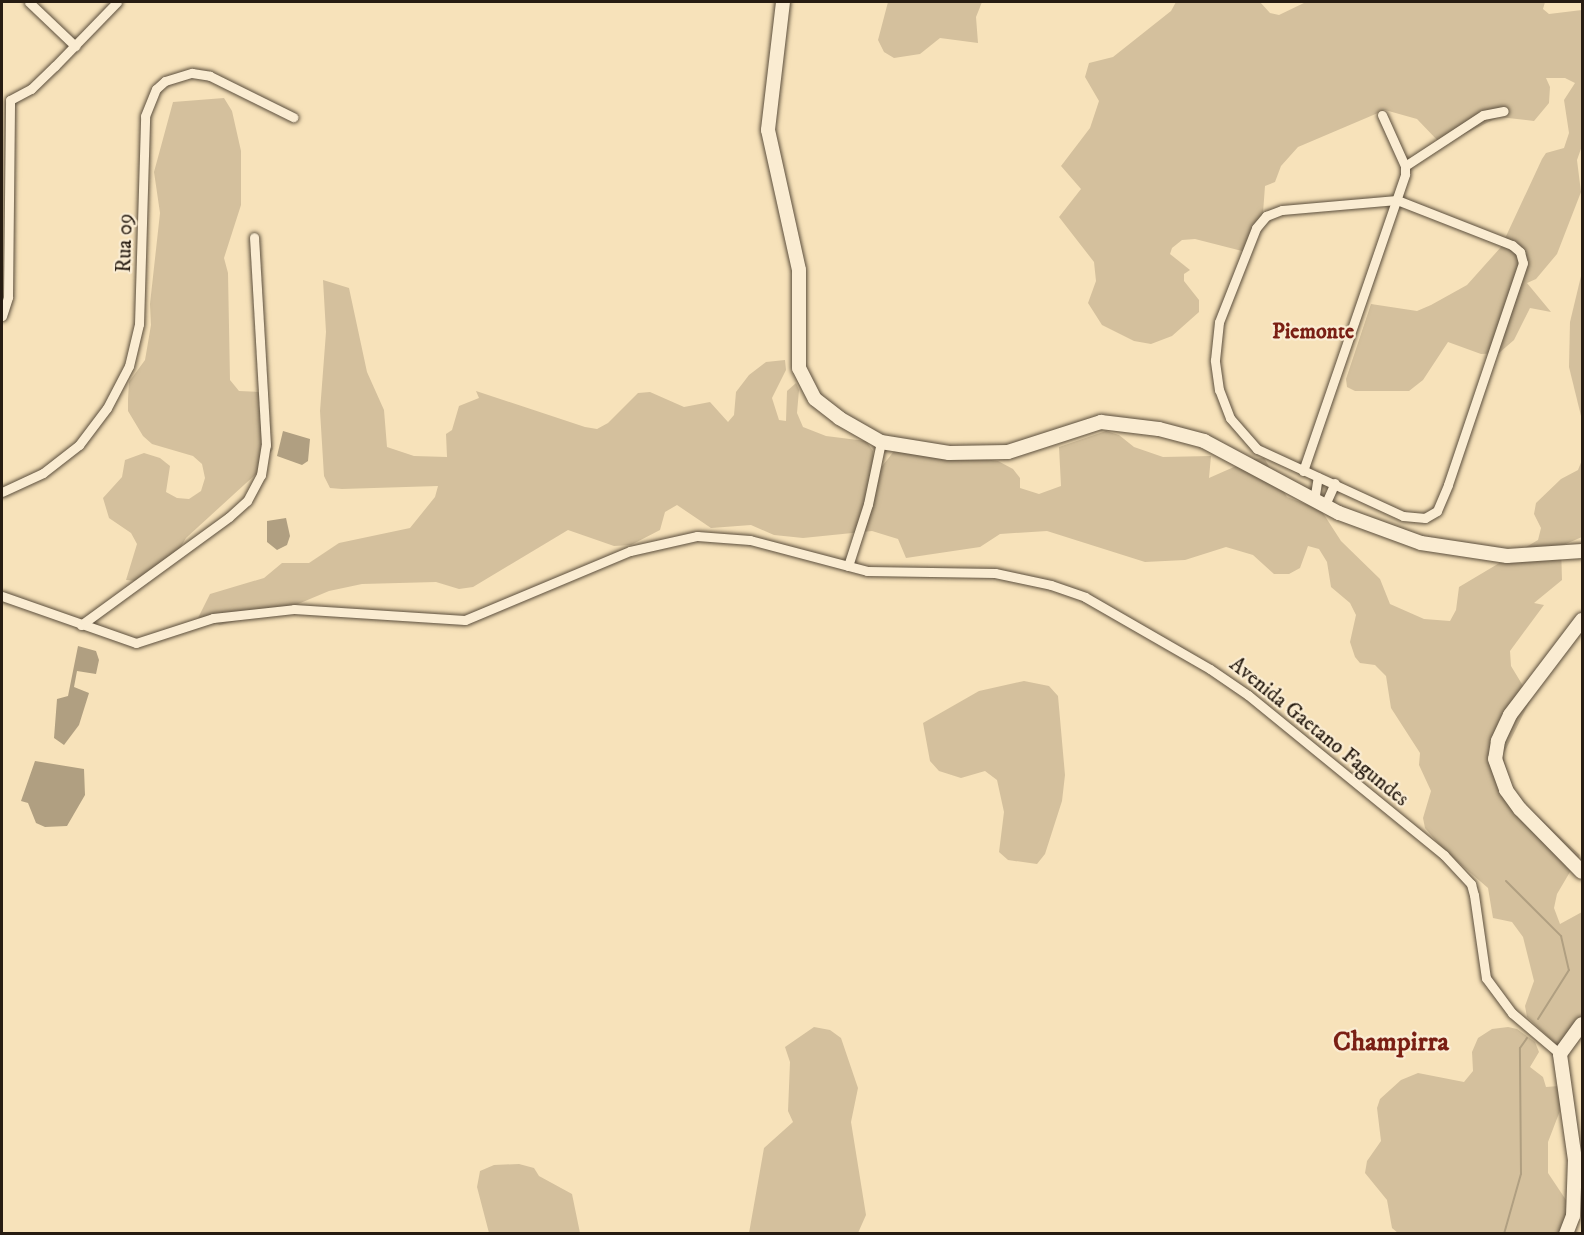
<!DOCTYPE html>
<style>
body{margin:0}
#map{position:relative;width:1584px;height:1235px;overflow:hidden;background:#f7e2ba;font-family:"IM FELL DW Pica",serif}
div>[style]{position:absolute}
.green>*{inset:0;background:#d4c09d}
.water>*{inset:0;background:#b09f81}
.stream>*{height:2px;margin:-1px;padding:0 1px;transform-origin:1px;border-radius:1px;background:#b09f81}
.roads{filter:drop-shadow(0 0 2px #5b4e3c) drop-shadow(0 0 2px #5b4e3c)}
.street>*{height:9px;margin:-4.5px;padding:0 4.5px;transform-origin:4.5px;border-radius:4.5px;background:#faecd2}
.secondary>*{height:14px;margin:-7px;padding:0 7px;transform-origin:7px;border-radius:7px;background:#faecd2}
span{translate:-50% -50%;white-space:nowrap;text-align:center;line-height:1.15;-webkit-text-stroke:4.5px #faecd2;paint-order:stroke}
.street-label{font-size:21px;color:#271c12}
.neighbourhood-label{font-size:22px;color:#7a1f14;font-weight:700}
.district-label{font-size:27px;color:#7a1f14;font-weight:700}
.frame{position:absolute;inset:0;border:3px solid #271c12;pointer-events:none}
</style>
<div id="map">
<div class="green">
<div style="clip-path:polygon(888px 2px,982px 2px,976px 17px,978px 43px,940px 38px,920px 54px,894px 58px,884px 52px,878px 40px)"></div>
<div style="clip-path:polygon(1176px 2px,1260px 2px,1270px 13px,1279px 15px,1306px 2px,1545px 2px,1543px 9px,1549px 14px,1582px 10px,1582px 146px,1577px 160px,1581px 192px,1557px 254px,1536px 279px,1527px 283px,1551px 312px,1530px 308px,1514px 340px,1499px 353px,1481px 354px,1448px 342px,1423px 380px,1409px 391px,1355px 391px,1347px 387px,1346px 379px,1371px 304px,1417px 311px,1431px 305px,1467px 285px,1501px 247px,1542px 159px,1546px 153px,1564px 148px,1569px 133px,1564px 100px,1575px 83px,1565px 78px,1546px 78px,1550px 87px,1549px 103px,1534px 121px,1499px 117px,1446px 143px,1439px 142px,1417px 119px,1385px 110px,1298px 147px,1281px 166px,1275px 182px,1265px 186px,1263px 213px,1246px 252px,1195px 239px,1182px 240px,1172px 248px,1170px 254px,1190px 270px,1184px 274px,1184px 281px,1199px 300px,1199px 312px,1172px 336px,1151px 344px,1134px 341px,1102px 325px,1088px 303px,1096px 281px,1094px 262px,1059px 217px,1081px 189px,1061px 166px,1090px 128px,1099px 101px,1085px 77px,1089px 63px,1113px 57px,1171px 11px)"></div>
<div style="clip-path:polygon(224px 98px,232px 111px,241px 151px,241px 205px,224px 258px,228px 273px,230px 380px,239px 391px,259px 392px,273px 449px,256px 474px,186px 538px,180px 548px,138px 581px,126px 580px,137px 544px,131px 533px,109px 518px,103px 498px,122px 477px,125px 460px,144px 453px,160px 458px,170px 466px,166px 492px,177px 498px,189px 499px,201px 491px,205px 478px,202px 464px,193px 456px,152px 444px,143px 436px,128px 411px,128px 399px,129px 382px,145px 360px,151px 325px,150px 304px,160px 213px,154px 172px,173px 102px)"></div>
<div style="clip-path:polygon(1582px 272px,1582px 420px,1569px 367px,1570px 322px)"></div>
<div style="clip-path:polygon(323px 280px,349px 288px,367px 372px,384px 410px,387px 447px,414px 456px,447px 457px,446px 434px,452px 430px,459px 406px,479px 398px,476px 391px,585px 427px,597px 429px,608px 423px,638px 393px,650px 392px,684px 407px,710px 402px,728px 422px,734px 415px,736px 392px,749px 375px,766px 362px,785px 360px,786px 370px,772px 398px,779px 420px,786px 421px,787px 391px,796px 383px,799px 390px,797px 413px,803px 427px,826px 436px,866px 441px,873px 451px,876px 474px,898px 446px,998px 461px,1013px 469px,1020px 478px,1020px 488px,1039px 494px,1061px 486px,1059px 447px,1106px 431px,1119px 435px,1134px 447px,1163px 457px,1211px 456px,1209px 478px,1252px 459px,1264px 458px,1287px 497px,1321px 510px,1341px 541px,1380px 579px,1390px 604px,1424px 619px,1450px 621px,1456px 610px,1459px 587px,1538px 540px,1541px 528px,1534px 514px,1536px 503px,1561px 479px,1578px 470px,1582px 460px,1582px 537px,1561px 546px,1562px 580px,1534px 603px,1544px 605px,1510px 651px,1511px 666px,1531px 699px,1503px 755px,1513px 793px,1580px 855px,1557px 894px,1554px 908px,1560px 924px,1582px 912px,1582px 1026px,1559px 1047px,1527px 1017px,1525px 1006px,1534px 981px,1523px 937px,1512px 922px,1493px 918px,1488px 888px,1443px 849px,1425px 828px,1423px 818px,1431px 791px,1419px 765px,1420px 753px,1391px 708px,1386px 676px,1375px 665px,1360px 663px,1355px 657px,1350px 642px,1356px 615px,1350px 603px,1331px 587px,1327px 562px,1319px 549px,1308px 546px,1300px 568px,1289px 574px,1274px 574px,1253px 555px,1226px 547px,1185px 560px,1145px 562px,1047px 531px,1000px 534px,980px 547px,906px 558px,898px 539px,872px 531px,803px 538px,774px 535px,751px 525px,711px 528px,677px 505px,665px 512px,660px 530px,631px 545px,614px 546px,568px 530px,473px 587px,459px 589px,436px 582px,362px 584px,329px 591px,286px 609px,220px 625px,198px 618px,210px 594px,264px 578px,282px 563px,309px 563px,339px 543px,410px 528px,435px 497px,438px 486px,342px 489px,330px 488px,324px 476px,320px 411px,326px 332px)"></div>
<div style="clip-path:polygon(1024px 681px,1049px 686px,1058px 696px,1065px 775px,1062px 801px,1045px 854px,1037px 864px,1008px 860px,999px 852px,1004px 812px,997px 780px,985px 771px,961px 778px,939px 771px,930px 761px,923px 723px,979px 691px)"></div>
<div style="clip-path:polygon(814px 1027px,830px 1030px,841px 1038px,858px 1088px,851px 1122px,866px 1215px,858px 1233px,749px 1233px,764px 1148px,793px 1122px,788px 1111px,790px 1062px,785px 1047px)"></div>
<div style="clip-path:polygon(1508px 1027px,1517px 1029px,1535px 1042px,1539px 1052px,1530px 1067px,1543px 1077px,1546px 1087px,1559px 1086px,1563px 1103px,1548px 1142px,1548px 1173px,1570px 1206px,1570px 1233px,1398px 1233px,1392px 1228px,1387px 1200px,1365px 1173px,1367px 1161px,1381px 1141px,1377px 1108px,1380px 1099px,1401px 1080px,1418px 1073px,1464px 1082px,1473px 1071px,1472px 1052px,1478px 1038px,1492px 1029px)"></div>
<div style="clip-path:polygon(519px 1164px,534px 1168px,539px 1176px,572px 1194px,580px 1233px,489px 1233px,477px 1187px,480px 1171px,494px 1165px)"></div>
</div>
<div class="water">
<div style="clip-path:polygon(283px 431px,310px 439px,308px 461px,302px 465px,277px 456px)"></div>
<div style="clip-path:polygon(286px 518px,290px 536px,287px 545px,277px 550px,267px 542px,267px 521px)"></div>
<div style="clip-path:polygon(78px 646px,96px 651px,99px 660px,96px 674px,77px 671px,74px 687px,89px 693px,79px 725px,64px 745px,54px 738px,57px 699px,68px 696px)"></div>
<div style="clip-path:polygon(35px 761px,84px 769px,85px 795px,67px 826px,45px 827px,36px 823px,28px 803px,21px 801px)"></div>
</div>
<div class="stream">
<div style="left:1506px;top:881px;width:78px;rotate:45deg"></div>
<div style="left:1561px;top:936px;width:35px;rotate:77deg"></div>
<div style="left:1569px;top:970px;width:58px;rotate:122.3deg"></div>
<div style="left:1504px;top:1234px;width:62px;rotate:-74.2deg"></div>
<div style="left:1521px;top:1174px;width:126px;rotate:-90.5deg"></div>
<div style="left:1520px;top:1048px;width:12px;rotate:-55deg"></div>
</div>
<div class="roads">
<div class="street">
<div style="left:29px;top:2px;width:64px;rotate:43.7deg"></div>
<div style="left:1405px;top:166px;width:93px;rotate:-33.2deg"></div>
<div style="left:1483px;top:115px;width:21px;rotate:-11deg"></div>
<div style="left:1397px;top:200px;width:123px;rotate:21.4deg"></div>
<div style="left:1512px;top:245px;width:11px;rotate:41deg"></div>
<div style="left:1520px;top:252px;width:11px;rotate:75deg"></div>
<div style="left:1523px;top:263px;width:234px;rotate:108.7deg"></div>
<div style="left:1448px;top:485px;width:28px;rotate:113deg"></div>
<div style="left:1437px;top:511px;width:14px;rotate:150deg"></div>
<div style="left:1425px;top:518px;width:22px;rotate:-175deg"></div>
<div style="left:1403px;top:516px;width:161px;rotate:-155.3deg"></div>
<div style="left:1257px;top:449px;width:41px;rotate:-131.1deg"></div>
<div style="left:1230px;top:418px;width:30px;rotate:-111deg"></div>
<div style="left:1219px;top:390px;width:30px;rotate:-98deg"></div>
<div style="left:1215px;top:360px;width:38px;rotate:-84deg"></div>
<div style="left:1219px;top:322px;width:101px;rotate:-68.5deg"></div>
<div style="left:1256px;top:228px;width:16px;rotate:-50deg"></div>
<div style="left:1266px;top:216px;width:17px;rotate:-21deg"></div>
<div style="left:1282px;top:210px;width:115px;rotate:-5deg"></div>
<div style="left:2px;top:316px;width:20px;rotate:-72deg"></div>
<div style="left:8px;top:297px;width:197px;rotate:-89.4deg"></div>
<div style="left:10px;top:100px;width:24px;rotate:-28deg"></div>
<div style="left:31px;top:89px;width:33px;rotate:-44deg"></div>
<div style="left:55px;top:66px;width:89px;rotate:-45.9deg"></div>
<div style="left:1303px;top:471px;width:314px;rotate:-71deg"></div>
<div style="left:1405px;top:174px;width:8px;rotate:-90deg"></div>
<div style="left:1405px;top:166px;width:56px;rotate:-114.3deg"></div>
<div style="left:2px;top:492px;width:45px;rotate:-24.9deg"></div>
<div style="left:43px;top:473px;width:46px;rotate:-37.9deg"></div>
<div style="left:79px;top:445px;width:46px;rotate:-52.9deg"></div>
<div style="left:107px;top:408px;width:47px;rotate:-62.4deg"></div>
<div style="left:129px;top:366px;width:43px;rotate:-76.6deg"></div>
<div style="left:139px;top:324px;width:208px;rotate:-88.3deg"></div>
<div style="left:145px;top:116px;width:29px;rotate:-68deg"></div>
<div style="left:156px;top:89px;width:12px;rotate:-42deg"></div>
<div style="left:165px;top:81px;width:28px;rotate:-17deg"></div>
<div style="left:192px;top:73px;width:18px;rotate:9deg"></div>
<div style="left:210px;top:76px;width:93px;rotate:26.3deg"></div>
<div style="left:1314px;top:501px;width:24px;rotate:-81deg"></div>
<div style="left:1325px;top:505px;width:24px;rotate:-66deg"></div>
<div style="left:848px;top:566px;width:65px;rotate:-72.1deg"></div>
<div style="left:868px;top:504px;width:63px;rotate:-78.2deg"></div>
<div style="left:2px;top:596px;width:142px;rotate:19.3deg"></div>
<div style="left:136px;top:643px;width:81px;rotate:-18deg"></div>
<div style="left:213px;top:618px;width:81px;rotate:-6.3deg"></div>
<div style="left:294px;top:609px;width:171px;rotate:3.7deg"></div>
<div style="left:465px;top:620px;width:179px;rotate:-22.7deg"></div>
<div style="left:630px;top:551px;width:69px;rotate:-12.6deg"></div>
<div style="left:697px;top:536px;width:53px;rotate:4.3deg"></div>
<div style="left:750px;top:540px;width:121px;rotate:14.8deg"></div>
<div style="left:867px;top:571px;width:128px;rotate:0.9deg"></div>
<div style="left:995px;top:573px;width:57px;rotate:12.1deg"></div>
<div style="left:1051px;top:585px;width:36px;rotate:19deg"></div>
<div style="left:1085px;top:597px;width:144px;rotate:29.9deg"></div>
<div style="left:1210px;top:669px;width:46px;rotate:34.4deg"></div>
<div style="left:1248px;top:695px;width:253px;rotate:39.2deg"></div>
<div style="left:1444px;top:855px;width:40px;rotate:47deg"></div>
<div style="left:1471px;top:884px;width:11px;rotate:75deg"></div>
<div style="left:1474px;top:895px;width:84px;rotate:81.8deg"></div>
<div style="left:1486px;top:978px;width:44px;rotate:53.4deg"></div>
<div style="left:1512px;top:1013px;width:63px;rotate:40.5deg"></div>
<div style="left:81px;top:625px;width:183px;rotate:-36.1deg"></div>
<div style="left:229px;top:517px;width:24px;rotate:-42deg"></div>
<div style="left:247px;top:501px;width:30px;rotate:-62deg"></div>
<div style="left:261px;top:475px;width:30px;rotate:-81deg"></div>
<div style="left:266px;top:445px;width:208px;rotate:-93.3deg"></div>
</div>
<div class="secondary">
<div style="left:783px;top:2px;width:129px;rotate:96.7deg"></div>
<div style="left:768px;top:130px;width:143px;rotate:77.5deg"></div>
<div style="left:799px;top:270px;width:98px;rotate:90deg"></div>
<div style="left:799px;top:368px;width:35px;rotate:63deg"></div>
<div style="left:815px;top:399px;width:31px;rotate:38deg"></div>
<div style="left:839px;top:418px;width:48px;rotate:29.7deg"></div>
<div style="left:881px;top:442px;width:69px;rotate:9.2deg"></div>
<div style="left:949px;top:453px;width:59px;rotate:-1deg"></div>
<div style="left:1008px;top:452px;width:98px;rotate:-17.9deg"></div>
<div style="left:1101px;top:422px;width:58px;rotate:6.9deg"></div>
<div style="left:1159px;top:429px;width:47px;rotate:14.9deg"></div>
<div style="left:1204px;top:441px;width:153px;rotate:28.1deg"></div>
<div style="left:1339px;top:513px;width:87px;rotate:20.1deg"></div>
<div style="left:1421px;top:543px;width:87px;rotate:8.6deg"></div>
<div style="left:1507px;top:556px;width:75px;rotate:-3.8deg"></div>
<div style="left:1582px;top:620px;width:119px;rotate:127.2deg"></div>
<div style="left:1510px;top:715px;width:29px;rotate:115deg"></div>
<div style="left:1498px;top:741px;width:18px;rotate:99deg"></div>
<div style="left:1495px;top:759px;width:33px;rotate:70deg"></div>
<div style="left:1506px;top:790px;width:24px;rotate:54deg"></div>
<div style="left:1520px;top:809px;width:88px;rotate:45.5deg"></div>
<div style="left:1566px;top:1234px;width:19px;rotate:-69deg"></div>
<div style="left:1573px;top:1216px;width:56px;rotate:-88deg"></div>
<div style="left:1575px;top:1160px;width:107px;rotate:-98.1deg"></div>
<div style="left:1560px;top:1054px;width:37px;rotate:-54deg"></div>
</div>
</div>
<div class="street-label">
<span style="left:125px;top:243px;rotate:-88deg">Rua 09</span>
<span style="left:1319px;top:732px;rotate:39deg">Avenida Gaetano Fagundes</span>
</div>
<div class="neighbourhood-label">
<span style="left:1313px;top:332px">Piemonte</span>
</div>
<div class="district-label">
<span style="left:1391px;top:1043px">Champirra</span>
</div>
<div class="frame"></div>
</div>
